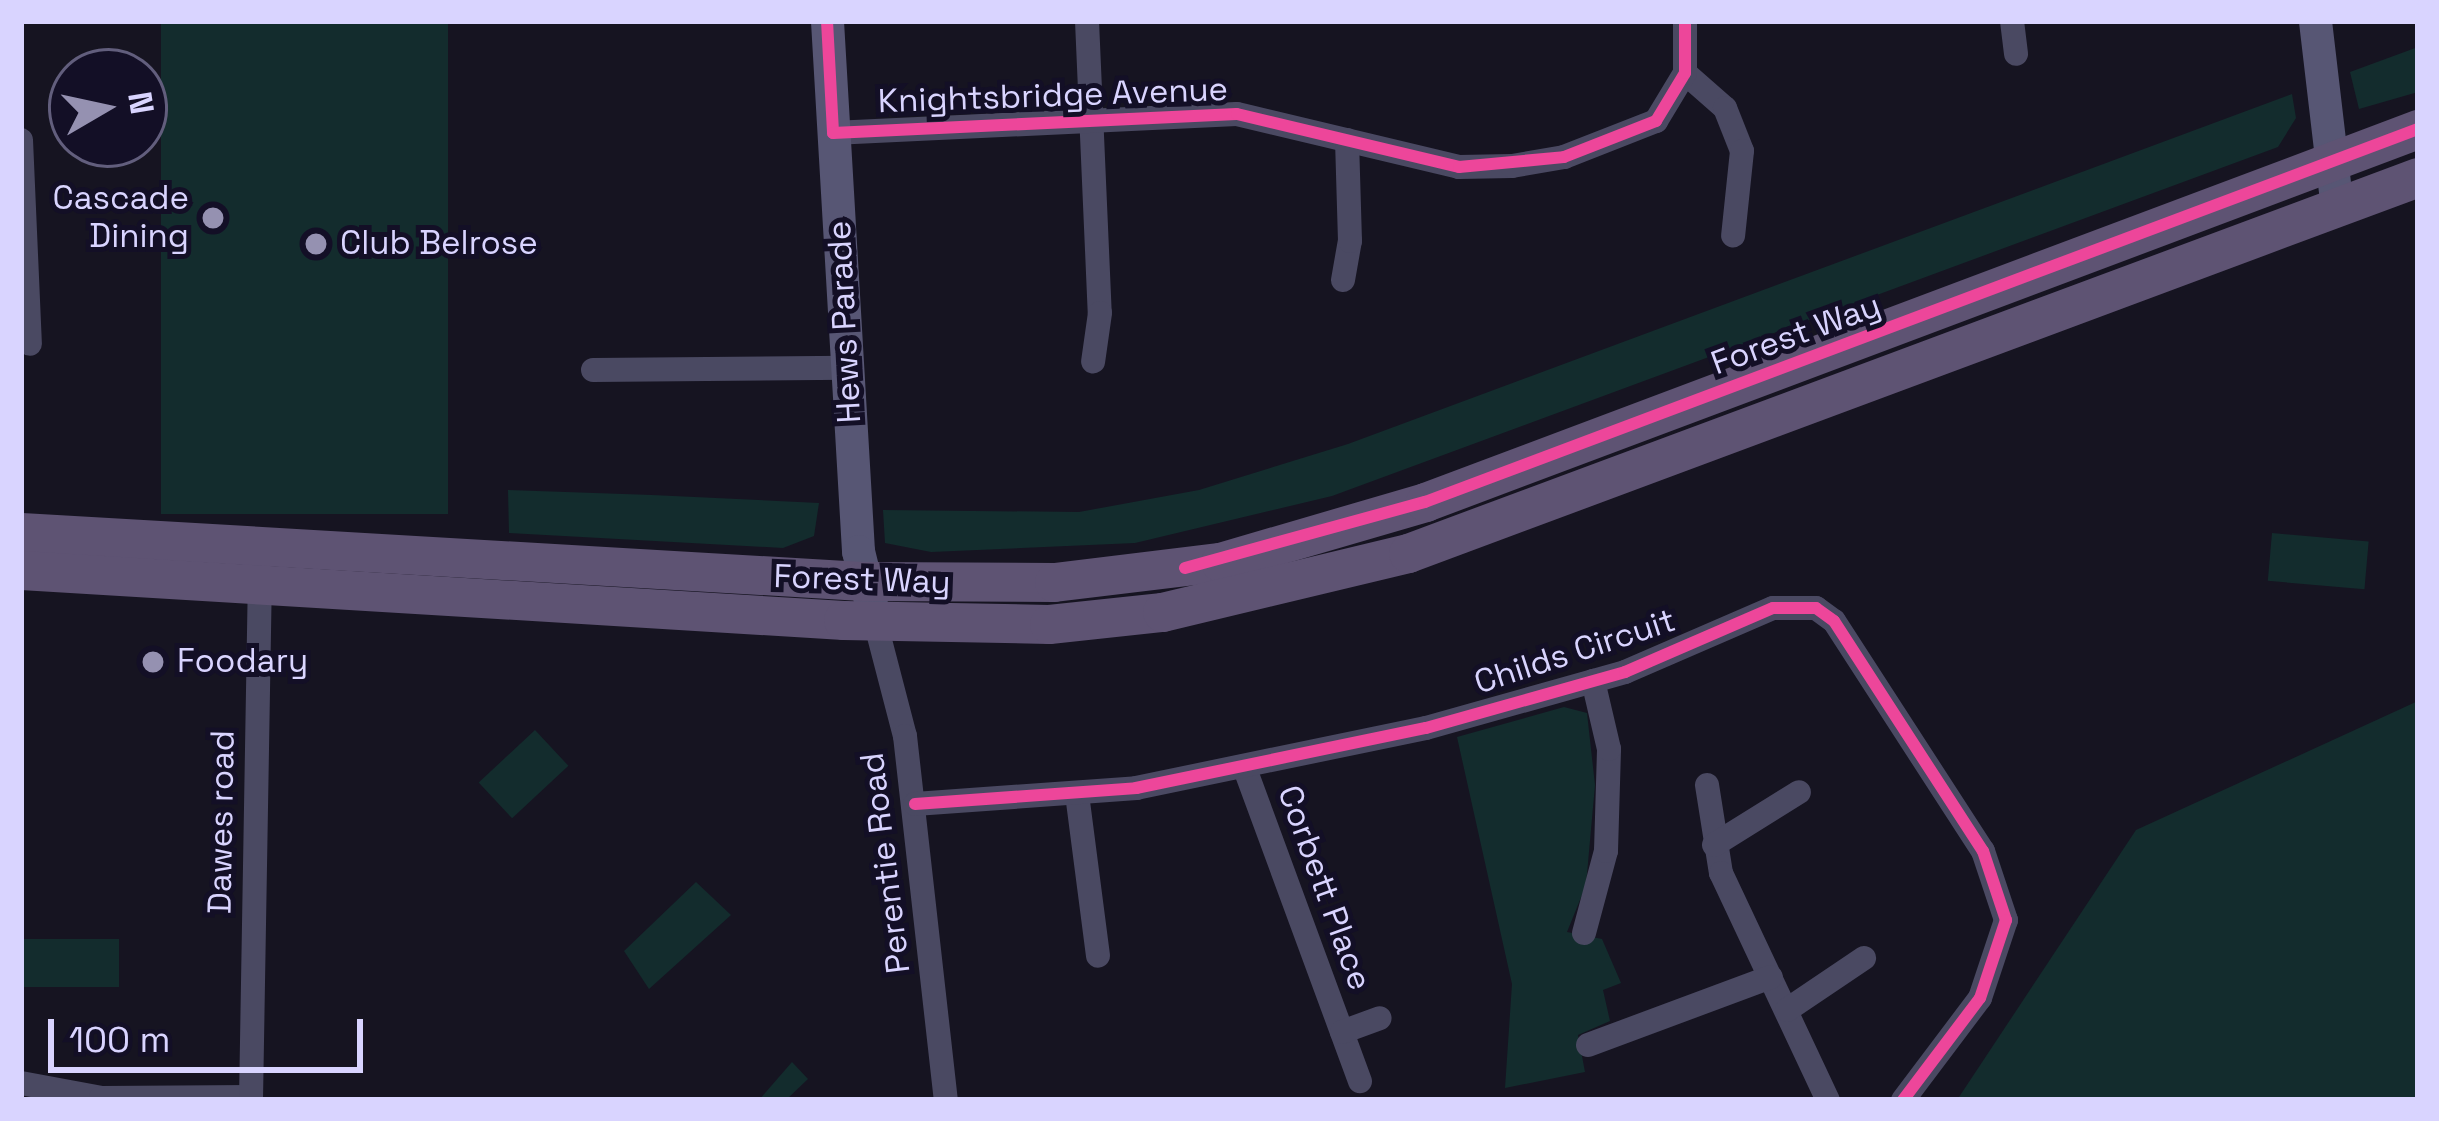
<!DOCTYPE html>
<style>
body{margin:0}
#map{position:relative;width:2439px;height:1121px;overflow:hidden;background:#161421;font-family:"Space Grotesk",sans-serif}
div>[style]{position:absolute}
.green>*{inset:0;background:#132c2d;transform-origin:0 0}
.street>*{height:24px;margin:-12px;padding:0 12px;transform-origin:12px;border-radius:12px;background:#4a4962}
.secondary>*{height:33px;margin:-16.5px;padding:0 16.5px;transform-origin:16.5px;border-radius:16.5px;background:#575674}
.primary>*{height:39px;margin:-19.5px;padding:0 19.5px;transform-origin:19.5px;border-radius:19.5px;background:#5e5373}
.cycleway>*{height:12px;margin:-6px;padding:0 6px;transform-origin:6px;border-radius:6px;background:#ed469a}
.dots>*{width:33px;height:33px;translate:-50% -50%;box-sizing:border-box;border:6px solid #130f26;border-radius:50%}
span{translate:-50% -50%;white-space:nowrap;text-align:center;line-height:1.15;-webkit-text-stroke:10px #130f26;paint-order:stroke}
.street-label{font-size:33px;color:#d9d4ff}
.poi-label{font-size:33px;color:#d9d4ff}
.right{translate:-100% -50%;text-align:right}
.left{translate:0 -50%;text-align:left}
.frame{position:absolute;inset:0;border:24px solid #d9d4ff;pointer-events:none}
.north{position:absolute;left:48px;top:48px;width:120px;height:120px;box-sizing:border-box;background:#130f26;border:3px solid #625e7d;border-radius:50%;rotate:81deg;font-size:33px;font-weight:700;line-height:48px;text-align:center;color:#d9d4ff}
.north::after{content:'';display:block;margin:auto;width:42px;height:54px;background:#9591b1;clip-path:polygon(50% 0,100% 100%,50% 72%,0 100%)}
.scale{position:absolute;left:48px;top:1019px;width:315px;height:54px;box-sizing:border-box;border:6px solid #d9d4ff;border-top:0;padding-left:15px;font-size:36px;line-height:42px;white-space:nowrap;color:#d9d4ff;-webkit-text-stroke:9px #130f26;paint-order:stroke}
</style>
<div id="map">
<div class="green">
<div style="left:161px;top:21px;width:287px;height:493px"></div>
<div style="clip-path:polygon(2418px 47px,2418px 92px,2359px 109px,2350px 72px)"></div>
<div style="clip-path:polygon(2292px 94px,2296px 118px,2278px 147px,1332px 496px,1135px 543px,931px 552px,885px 543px,883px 510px,1079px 512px,1199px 490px,1348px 444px)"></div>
<div style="clip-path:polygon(508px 490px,652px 495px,819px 503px,814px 536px,783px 548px,509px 533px)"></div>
<div style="left:2272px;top:533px;width:97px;height:48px;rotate:5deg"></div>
<div style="clip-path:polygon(2418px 701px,2418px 1100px,1957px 1100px,2136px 830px)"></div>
<div style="clip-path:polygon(1564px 707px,1587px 713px,1595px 785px,1586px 885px,1567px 932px,1602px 939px,1621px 983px,1603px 990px,1610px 1021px,1578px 1035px,1585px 1072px,1505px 1088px,1512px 984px,1457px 737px)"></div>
<div style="left:535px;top:730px;width:49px;height:77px;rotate:47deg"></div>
<div style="clip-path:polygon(696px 882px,731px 915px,649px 989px,624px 951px)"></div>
<div style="left:23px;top:939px;width:96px;height:48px"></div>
<div style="clip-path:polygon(792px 1062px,808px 1079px,786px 1100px,759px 1100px)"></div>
</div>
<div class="street">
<div style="left:1087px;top:21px;width:292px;rotate:87.5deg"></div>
<div style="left:1100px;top:313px;width:49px;rotate:98.1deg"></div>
<div style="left:2012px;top:21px;width:33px;rotate:83deg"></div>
<div style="left:1685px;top:73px;width:53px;rotate:41.2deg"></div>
<div style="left:1725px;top:108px;width:46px;rotate:68.4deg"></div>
<div style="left:1742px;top:151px;width:85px;rotate:96deg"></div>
<div style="left:833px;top:133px;width:404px;rotate:-2.7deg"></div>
<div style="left:1237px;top:114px;width:228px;rotate:13.4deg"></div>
<div style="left:1459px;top:167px;width:53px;rotate:-1.1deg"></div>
<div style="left:1512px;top:166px;width:53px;rotate:-9.8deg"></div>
<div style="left:1564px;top:157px;width:99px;rotate:-21.4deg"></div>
<div style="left:1656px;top:121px;width:56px;rotate:-58.9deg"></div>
<div style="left:1685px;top:73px;width:52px;rotate:-90deg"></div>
<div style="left:21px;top:140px;width:204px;rotate:87.5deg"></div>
<div style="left:1343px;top:280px;width:40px;rotate:-80deg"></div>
<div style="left:1350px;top:241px;width:101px;rotate:-91.7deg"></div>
<div style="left:593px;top:370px;width:254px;rotate:-0.5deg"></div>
<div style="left:875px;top:621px;width:119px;rotate:75.4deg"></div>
<div style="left:905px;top:736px;width:366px;rotate:83.6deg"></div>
<div style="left:1244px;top:766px;width:336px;rotate:69.8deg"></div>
<div style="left:1707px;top:785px;width:89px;rotate:81deg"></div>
<div style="left:1721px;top:873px;width:251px;rotate:64.8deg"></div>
<div style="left:1077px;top:794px;width:163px;rotate:82.6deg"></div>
<div style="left:915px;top:804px;width:222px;rotate:-4.1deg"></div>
<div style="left:1136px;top:788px;width:296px;rotate:-11.7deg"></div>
<div style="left:1426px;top:728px;width:207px;rotate:-15.7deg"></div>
<div style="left:1625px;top:672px;width:161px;rotate:-23.4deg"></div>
<div style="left:1773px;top:608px;width:43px"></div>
<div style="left:1816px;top:608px;width:22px;rotate:36deg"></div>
<div style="left:1834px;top:621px;width:274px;rotate:57.1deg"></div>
<div style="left:1983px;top:851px;width:73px;rotate:71.6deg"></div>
<div style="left:2006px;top:920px;width:82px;rotate:108.4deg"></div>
<div style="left:1980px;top:998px;width:128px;rotate:127deg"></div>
<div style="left:1714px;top:845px;width:100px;rotate:-31.9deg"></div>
<div style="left:1584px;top:933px;width:85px;rotate:-75deg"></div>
<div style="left:1606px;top:851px;width:102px;rotate:-88.3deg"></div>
<div style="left:1609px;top:749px;width:70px;rotate:-103.2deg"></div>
<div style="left:1787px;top:1010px;width:93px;rotate:-34deg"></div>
<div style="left:1342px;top:1032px;width:40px;rotate:-20.2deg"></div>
<div style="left:1588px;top:1045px;width:195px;rotate:-20.4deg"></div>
<div style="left:21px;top:1083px;width:81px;rotate:10.6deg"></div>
<div style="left:101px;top:1098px;width:150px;rotate:-0.4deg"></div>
<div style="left:251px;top:1100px;width:526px;rotate:-89.02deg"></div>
</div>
<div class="secondary">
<div style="left:827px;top:21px;width:531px;rotate:86.65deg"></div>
<div style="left:858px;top:551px;width:72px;rotate:76.3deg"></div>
<div style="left:2315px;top:21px;width:187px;rotate:83.3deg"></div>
</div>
<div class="primary">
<div style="left:21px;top:532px;width:842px;rotate:3.33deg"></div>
<div style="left:862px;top:581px;width:192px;rotate:0.3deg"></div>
<div style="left:1054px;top:582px;width:167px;rotate:-6.9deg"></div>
<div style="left:1220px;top:562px;width:214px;rotate:-16.3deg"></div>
<div style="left:1425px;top:502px;width:1061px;rotate:-20.59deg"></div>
<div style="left:21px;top:570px;width:824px;rotate:3.48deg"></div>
<div style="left:843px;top:620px;width:206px;rotate:1.1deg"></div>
<div style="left:1049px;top:624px;width:114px;rotate:-6.1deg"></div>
<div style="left:1162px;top:612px;width:253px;rotate:-13.5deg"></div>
<div style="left:1408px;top:553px;width:1078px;rotate:-20.42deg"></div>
</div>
<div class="cycleway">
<div style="left:827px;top:21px;width:112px;rotate:86.9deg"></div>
<div style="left:833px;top:133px;width:404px;rotate:-2.7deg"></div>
<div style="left:1237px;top:114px;width:228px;rotate:13.4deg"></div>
<div style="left:1459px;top:167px;width:105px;rotate:-5.4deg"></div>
<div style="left:1564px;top:157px;width:99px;rotate:-21.4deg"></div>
<div style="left:1656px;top:121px;width:56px;rotate:-58.9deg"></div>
<div style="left:1685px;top:73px;width:52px;rotate:-90deg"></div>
<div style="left:1185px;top:568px;width:249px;rotate:-15.4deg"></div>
<div style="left:1425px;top:502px;width:1061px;rotate:-20.59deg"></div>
<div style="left:915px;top:804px;width:222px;rotate:-4.1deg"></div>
<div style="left:1136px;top:788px;width:296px;rotate:-11.7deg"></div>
<div style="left:1426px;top:728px;width:207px;rotate:-15.7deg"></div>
<div style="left:1625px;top:672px;width:161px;rotate:-23.4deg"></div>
<div style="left:1773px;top:608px;width:43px"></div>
<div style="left:1816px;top:608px;width:22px;rotate:36deg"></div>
<div style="left:1834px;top:621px;width:274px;rotate:57.1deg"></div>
<div style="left:1983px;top:851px;width:73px;rotate:71.6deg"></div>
<div style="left:2006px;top:920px;width:82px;rotate:108.4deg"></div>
<div style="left:1980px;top:998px;width:128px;rotate:127deg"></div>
</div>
<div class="dots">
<div style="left:213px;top:218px;background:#9591b1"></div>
<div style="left:316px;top:244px;background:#9591b1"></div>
<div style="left:153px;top:662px;background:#9591b1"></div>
</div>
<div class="street-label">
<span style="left:1053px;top:96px;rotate:-2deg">Knightsbridge Avenue</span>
<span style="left:845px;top:322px;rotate:-93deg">Hews Parade</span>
<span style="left:1796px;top:335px;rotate:-20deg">Forest Way</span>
<span style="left:862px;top:580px;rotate:2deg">Forest Way</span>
<span style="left:1575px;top:652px;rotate:-18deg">Childs Circuit</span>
<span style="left:222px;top:822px;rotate:-89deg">Dawes road</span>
<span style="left:886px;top:863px;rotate:-97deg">Perentie Road</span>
<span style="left:1324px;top:888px;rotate:70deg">Corbett Place</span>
</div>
<div class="poi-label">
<span class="right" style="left:189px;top:218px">Cascade<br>Dining</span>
<span class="left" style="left:340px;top:244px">Club Belrose</span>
<span class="left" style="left:177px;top:662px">Foodary</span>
</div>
<div class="frame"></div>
<div class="north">N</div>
<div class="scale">100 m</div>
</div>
